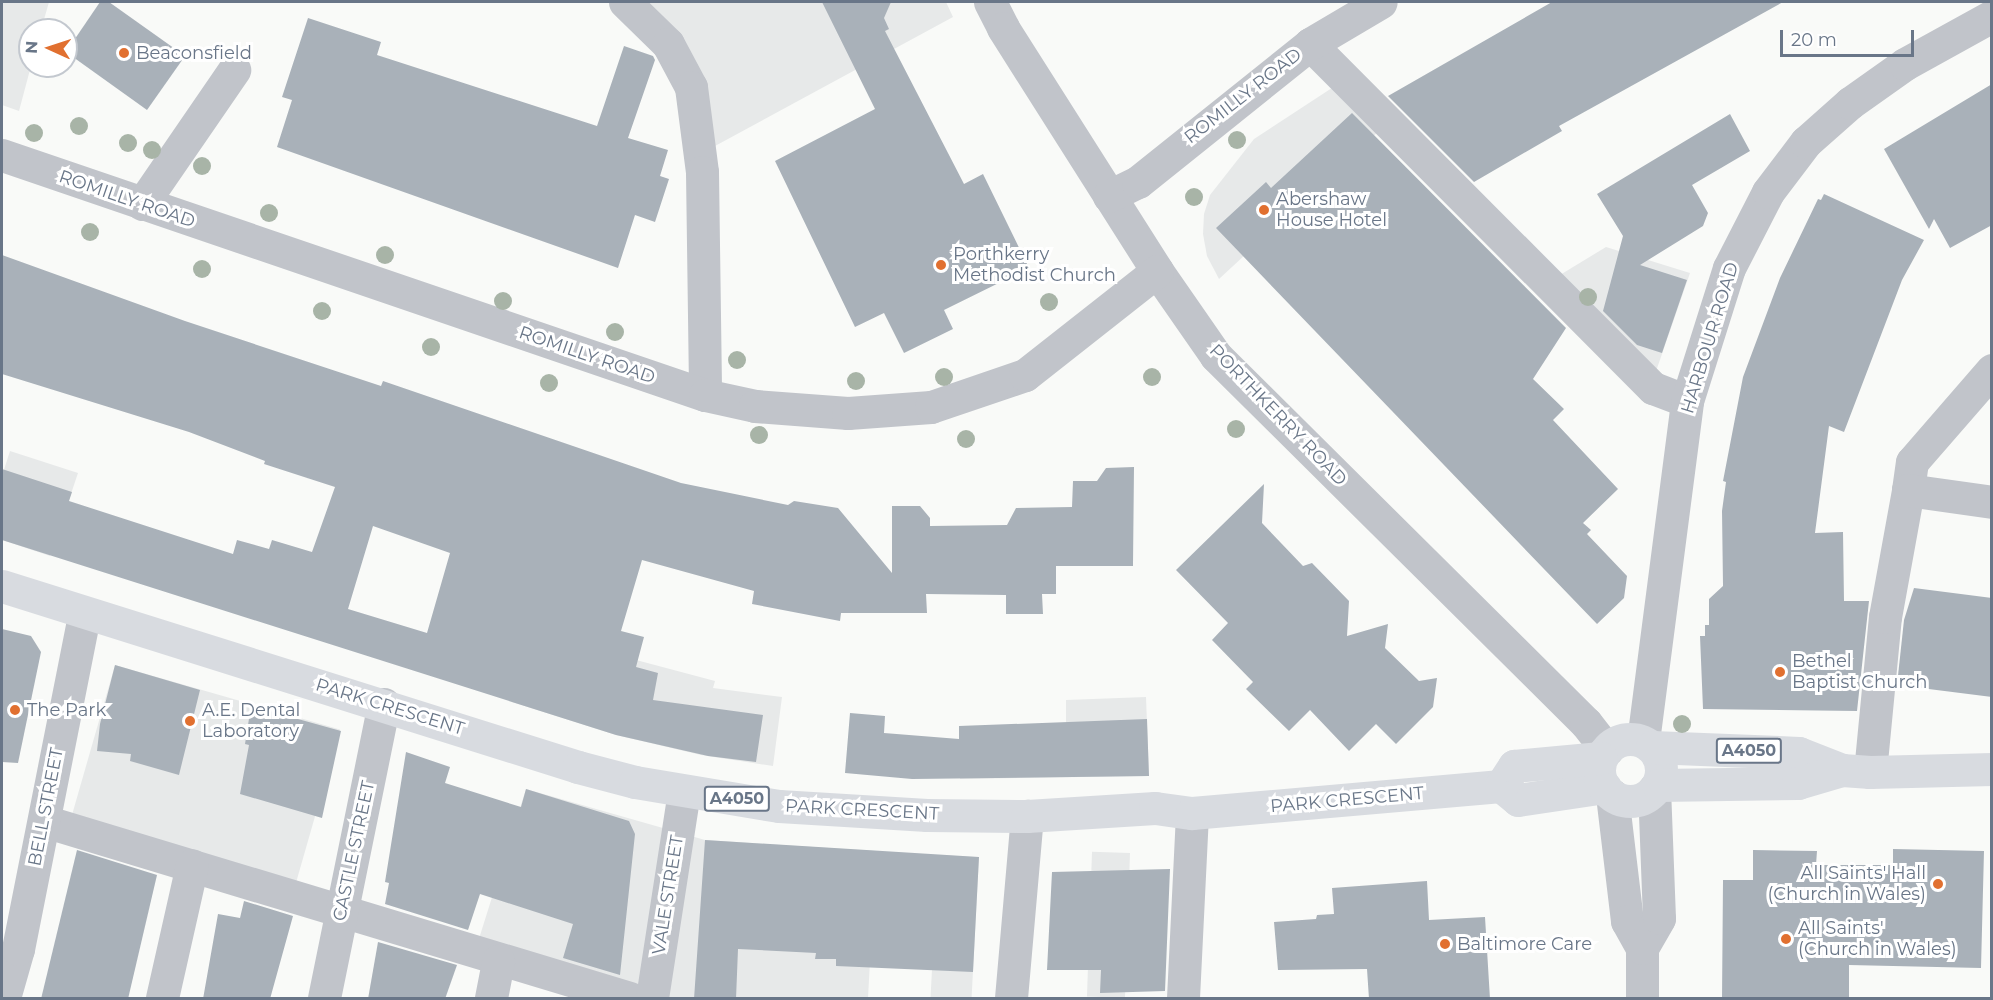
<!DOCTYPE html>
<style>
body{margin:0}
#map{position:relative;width:1993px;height:1000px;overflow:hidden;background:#f9faf8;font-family:Montserrat,sans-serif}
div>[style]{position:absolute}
.built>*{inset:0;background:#e7e9e9;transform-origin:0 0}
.building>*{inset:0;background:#a9b1b9}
.minor>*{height:33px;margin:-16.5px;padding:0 16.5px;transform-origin:16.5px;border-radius:16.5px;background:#c1c4ca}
.major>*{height:33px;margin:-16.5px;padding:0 16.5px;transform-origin:16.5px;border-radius:16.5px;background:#d8dbe0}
.major>.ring{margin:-16.5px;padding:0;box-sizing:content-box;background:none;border:33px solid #d8dbe0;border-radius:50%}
.trees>*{width:18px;height:18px;margin:-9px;border-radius:50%;background:#a8b4a7}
.dots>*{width:16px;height:16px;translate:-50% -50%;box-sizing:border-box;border:3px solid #fff;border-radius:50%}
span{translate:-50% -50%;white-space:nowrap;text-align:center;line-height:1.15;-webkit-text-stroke:6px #fff;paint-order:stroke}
.shield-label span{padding:2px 4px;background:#fff;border:2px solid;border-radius:4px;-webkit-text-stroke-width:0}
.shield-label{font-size:16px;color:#697688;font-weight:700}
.poi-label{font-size:18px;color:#697688}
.left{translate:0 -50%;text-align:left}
.right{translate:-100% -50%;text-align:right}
.street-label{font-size:18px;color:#697688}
.frame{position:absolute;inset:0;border:3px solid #697688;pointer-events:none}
.north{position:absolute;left:18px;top:18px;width:60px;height:60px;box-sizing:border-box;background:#fff;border:2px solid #c3c8cf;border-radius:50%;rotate:273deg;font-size:16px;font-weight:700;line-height:24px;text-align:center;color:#697688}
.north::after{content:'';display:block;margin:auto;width:21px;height:27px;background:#e17030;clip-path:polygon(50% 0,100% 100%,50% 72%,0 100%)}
.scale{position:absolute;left:1780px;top:30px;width:134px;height:27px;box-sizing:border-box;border:3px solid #697688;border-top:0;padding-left:8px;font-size:18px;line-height:21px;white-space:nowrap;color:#697688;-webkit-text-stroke:4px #fff;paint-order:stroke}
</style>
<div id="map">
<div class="built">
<div style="clip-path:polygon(2px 2px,49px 2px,41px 30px,30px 30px,31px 66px,19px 111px,2px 105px)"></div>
<div style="clip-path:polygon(644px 2px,946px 2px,953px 17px,715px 146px,707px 95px)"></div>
<div style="clip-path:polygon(1338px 84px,1380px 130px,1219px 279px,1207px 256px,1203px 234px,1204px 214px,1210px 195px,1254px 139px)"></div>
<div style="clip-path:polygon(1606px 247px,1690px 273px,1654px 377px,1555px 278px)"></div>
<div style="clip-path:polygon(10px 451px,78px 473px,50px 556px,2px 540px,2px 476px)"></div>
<div style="clip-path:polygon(591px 648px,715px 681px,713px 688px,782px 697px,773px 766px,701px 755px,616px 735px,512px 702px,526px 654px)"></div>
<div style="left:115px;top:665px;width:234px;height:161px;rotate:16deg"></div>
<div style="clip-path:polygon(1146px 697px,1149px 776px,960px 779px,959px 726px,1066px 725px,1066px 700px)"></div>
<div style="clip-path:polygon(526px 789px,705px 840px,876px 851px,868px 998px,653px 997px,477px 945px)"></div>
<div style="left:1130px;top:853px;width:145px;height:38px;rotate:92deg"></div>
<div style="left:938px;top:855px;width:41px;height:143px;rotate:3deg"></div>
</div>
<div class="building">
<div style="clip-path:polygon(100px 2px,109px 2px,185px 56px,147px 110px,66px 52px)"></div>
<div style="clip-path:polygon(822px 2px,891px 2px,884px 18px,889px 29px,885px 31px,964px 184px,983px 174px,1029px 268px,944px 310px,953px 329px,904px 353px,884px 313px,855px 327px,775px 161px,875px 109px)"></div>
<div style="clip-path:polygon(1552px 2px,1783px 2px,1559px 126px,1562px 131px,1474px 182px,1388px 96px)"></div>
<div style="clip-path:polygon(308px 18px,381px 42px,377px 55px,597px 126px,624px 46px,653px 56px,655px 60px,628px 138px,668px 150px,660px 176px,669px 179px,655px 222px,635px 215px,618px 268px,277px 147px,292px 100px,282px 97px)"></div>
<div style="clip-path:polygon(1992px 84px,1992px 225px,1950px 248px,1934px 219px,1929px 229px,1884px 149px)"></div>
<div style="clip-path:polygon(1352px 113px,1566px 328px,1533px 379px,1564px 409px,1553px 420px,1618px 489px,1583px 523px,1591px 530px,1587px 534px,1627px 576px,1624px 598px,1597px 624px,1216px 228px,1266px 182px,1271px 188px)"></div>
<div style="clip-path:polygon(1730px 114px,1750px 151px,1692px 185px,1708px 213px,1703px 226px,1640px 265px,1687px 280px,1662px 353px,1637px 345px,1603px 311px,1623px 236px,1597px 194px)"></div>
<div style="clip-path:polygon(1824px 194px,1924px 240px,1902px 280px,1844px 432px,1829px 426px,1815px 533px,1843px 532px,1844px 601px,1869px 601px,1857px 711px,1703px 709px,1700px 636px,1705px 636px,1705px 625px,1709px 625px,1709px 599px,1723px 586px,1722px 511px,1726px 482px,1723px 481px,1743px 377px,1780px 278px,1818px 199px,1821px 200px)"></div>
<div style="clip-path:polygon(evenodd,2px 255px,185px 321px,381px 386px,383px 381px,681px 483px,788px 505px,794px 501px,838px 508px,892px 573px,892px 506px,920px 506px,930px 518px,930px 526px,1007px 525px,1016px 508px,1072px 507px,1073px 481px,1097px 481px,1106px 468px,1134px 467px,1133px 566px,1056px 566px,1056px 594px,1042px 594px,1043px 614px,1006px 614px,1006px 595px,926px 594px,927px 613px,841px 613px,840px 621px,752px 604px,754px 591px,642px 560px,621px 631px,644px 637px,636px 667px,658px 673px,653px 700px,763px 715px,756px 762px,708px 756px,616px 735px,2px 540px,2px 469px,72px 492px,69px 501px,233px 554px,237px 540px,269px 549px,272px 540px,312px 552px,335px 487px,264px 464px,265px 461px,189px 432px,2px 374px,2px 255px,373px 526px,450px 553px,427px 633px,348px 609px,373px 526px)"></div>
<div style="clip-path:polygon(1264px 484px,1262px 523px,1303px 566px,1312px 563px,1349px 601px,1347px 636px,1388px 624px,1385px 648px,1419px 681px,1437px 678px,1433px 707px,1396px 744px,1376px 724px,1349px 751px,1310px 710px,1289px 731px,1246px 689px,1253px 682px,1212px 640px,1228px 623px,1176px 570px)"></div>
<div style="clip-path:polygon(1914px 588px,1992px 598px,1992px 697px,1897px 685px,1904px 620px)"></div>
<div style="clip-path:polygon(2px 629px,31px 636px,41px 652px,18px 763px,2px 762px)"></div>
<div style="clip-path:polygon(115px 665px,200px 690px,179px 775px,130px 761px,131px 754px,97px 751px,100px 724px)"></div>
<div style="clip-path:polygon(251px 706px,341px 731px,322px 818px,240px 794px,249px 745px,245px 744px)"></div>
<div style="clip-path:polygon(850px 713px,885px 716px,884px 733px,959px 739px,959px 726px,1147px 719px,1149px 776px,912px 779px,845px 773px)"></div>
<div style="clip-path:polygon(406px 752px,450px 767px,445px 783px,521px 807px,526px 789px,629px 821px,635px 834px,620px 975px,563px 958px,573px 924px,480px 894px,468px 930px,385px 904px,389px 883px,385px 882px)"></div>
<div style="clip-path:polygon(705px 840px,979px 857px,973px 972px,836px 966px,836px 959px,815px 959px,816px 953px,738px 949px,736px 999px,694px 999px)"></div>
<div style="clip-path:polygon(1893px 849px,1984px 851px,1981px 968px,1849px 965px,1849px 999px,1722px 999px,1723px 880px,1753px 880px,1753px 850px,1817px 851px,1816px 865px,1893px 865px)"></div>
<div style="clip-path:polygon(77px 850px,157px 875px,128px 999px,41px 999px)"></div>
<div style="clip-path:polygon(1170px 869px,1165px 991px,1100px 993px,1101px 970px,1047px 970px,1052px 872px)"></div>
<div style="clip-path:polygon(1427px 881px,1429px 920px,1485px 917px,1490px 999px,1369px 999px,1367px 969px,1278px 970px,1274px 922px,1316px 919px,1317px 915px,1334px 914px,1332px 888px)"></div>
<div style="clip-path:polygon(244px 901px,293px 916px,270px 999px,203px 999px,218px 914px,240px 918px)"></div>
<div style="clip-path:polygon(378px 942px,457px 965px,445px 999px,368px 999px)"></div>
</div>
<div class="minor">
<div style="left:625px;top:2px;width:60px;rotate:44.3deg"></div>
<div style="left:668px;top:44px;width:49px;rotate:61.9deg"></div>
<div style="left:691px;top:87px;width:86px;rotate:82.6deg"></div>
<div style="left:702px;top:172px;width:223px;rotate:89.2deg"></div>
<div style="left:990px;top:2px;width:29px;rotate:63deg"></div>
<div style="left:1003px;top:28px;width:288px;rotate:57.6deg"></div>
<div style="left:1157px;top:271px;width:103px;rotate:55.2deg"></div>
<div style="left:1216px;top:356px;width:521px;rotate:44.77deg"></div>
<div style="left:1586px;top:723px;width:34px;rotate:52deg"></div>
<div style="left:1310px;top:44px;width:486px;rotate:45.1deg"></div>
<div style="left:1653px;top:388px;width:36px;rotate:21deg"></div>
<div style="left:2px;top:155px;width:743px;rotate:18.85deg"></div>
<div style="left:705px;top:395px;width:51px;rotate:12.4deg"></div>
<div style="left:755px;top:406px;width:93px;rotate:4.3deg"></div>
<div style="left:848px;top:413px;width:83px;rotate:-4.1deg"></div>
<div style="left:931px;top:407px;width:99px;rotate:-18.8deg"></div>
<div style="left:1025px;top:375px;width:168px;rotate:-38.2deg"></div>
<div style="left:1109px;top:196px;width:32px;rotate:-26deg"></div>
<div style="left:1138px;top:182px;width:221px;rotate:-38.7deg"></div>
<div style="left:1310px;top:44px;width:82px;rotate:-30.6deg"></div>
<div style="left:142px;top:204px;width:163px;rotate:-55.5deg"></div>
<div style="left:1908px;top:490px;width:28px;rotate:-82deg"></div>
<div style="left:1912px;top:462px;width:122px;rotate:-49deg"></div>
<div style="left:1643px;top:741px;width:343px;rotate:-82.6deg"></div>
<div style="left:1687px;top:401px;width:139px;rotate:-72.5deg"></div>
<div style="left:1729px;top:268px;width:85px;rotate:-62.8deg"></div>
<div style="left:1768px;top:192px;width:63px;rotate:-52.8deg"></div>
<div style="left:1806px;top:142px;width:59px;rotate:-41.6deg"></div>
<div style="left:1850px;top:103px;width:67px;rotate:-35.3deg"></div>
<div style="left:1905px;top:64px;width:99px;rotate:-28.9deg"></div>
<div style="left:1870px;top:772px;width:156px;rotate:-84.5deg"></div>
<div style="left:1885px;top:617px;width:129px;rotate:-79.7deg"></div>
<div style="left:1908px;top:490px;width:85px;rotate:8.1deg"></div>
<div style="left:1612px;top:795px;width:127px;rotate:83.2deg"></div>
<div style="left:1627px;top:921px;width:31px;rotate:61deg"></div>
<div style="left:44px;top:821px;width:612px;rotate:16.81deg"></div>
<div style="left:4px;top:998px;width:51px;rotate:-74.1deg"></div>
<div style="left:18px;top:949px;width:340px;rotate:-78.8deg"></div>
<div style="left:162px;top:998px;width:136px;rotate:-77.3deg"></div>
<div style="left:324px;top:998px;width:300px;rotate:-78.5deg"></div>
<div style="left:491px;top:998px;width:38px;rotate:-79deg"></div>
<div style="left:652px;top:998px;width:209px;rotate:-81.2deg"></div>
<div style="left:1011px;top:998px;width:183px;rotate:-85deg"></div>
<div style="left:1183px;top:998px;width:185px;rotate:-87.2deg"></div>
<div style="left:1642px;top:998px;width:50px;rotate:-90deg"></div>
<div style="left:1642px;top:948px;width:34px;rotate:-60deg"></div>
<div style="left:1659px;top:918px;width:129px;rotate:-92.2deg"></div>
</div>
<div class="major">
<div style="left:2px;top:586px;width:604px;rotate:17.44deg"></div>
<div style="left:578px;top:767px;width:59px;rotate:14.7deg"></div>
<div style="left:635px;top:782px;width:146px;rotate:9.5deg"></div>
<div style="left:779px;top:806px;width:148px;rotate:3.5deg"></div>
<div style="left:927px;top:815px;width:100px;rotate:0.6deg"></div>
<div style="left:1027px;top:816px;width:128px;rotate:-3.6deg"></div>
<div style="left:1155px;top:808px;width:37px;rotate:8deg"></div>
<div style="left:1192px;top:813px;width:310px;rotate:-5deg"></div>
<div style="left:1501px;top:786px;width:22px;rotate:39deg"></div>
<div style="left:1518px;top:800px;width:88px;rotate:-8.5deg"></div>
<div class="ring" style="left:1599px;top:739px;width:29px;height:29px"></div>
<div style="left:1652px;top:747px;width:147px;rotate:2.3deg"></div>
<div style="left:1799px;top:753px;width:46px;rotate:21.6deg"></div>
<div style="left:1842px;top:770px;width:28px;rotate:4deg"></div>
<div style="left:1870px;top:772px;width:122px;rotate:-1.4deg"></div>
<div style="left:1658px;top:785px;width:140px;rotate:-0.8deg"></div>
<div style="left:1798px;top:783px;width:46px;rotate:-16.5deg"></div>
<div style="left:1501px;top:786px;width:24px;rotate:-57deg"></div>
<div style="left:1514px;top:766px;width:87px;rotate:-5.3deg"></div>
</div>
<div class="trees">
<div style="left:79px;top:126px"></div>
<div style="left:34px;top:133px"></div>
<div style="left:1237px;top:140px"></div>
<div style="left:128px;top:143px"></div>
<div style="left:152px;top:150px"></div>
<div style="left:202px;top:166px"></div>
<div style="left:1194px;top:197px"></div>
<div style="left:269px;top:213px"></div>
<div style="left:90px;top:232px"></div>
<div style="left:385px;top:255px"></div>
<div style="left:202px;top:269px"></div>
<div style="left:1588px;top:297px"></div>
<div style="left:503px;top:301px"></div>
<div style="left:1049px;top:302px"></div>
<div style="left:322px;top:311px"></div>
<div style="left:615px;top:332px"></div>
<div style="left:431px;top:347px"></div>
<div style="left:737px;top:360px"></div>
<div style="left:944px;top:377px"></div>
<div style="left:1152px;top:377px"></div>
<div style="left:856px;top:381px"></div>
<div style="left:549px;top:383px"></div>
<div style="left:1236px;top:429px"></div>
<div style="left:759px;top:435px"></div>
<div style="left:966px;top:439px"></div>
<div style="left:1682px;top:724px"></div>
</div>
<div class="dots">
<div style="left:124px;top:53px;background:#e17030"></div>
<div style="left:1264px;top:210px;background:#e17030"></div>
<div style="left:941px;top:265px;background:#e17030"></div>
<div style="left:1780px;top:672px;background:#e17030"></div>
<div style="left:15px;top:710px;background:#e17030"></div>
<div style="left:190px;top:721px;background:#e17030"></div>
<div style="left:1938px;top:884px;background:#e17030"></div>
<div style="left:1786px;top:939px;background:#e17030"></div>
<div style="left:1445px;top:944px;background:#e17030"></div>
</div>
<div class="shield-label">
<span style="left:1749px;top:751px">A4050</span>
<span style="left:737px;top:799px">A4050</span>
</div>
<div class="poi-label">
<span class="left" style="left:136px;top:53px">Beaconsfield</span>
<span class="left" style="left:1276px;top:210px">Abershaw<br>House Hotel</span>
<span class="left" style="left:953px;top:265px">Porthkerry<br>Methodist Church</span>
<span class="left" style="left:1792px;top:672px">Bethel<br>Baptist Church</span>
<span class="left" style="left:27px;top:710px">The Park</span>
<span class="left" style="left:202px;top:721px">A.E. Dental<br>Laboratory</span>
<span class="right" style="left:1926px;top:884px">All Saints' Hall<br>(Church in Wales)</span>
<span class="left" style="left:1798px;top:939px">All Saints'<br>(Church in Wales)</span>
<span class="left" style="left:1457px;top:944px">Baltimore Care</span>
</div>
<div class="street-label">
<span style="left:1243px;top:96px;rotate:-38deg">ROMILLY ROAD</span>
<span style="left:127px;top:199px;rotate:19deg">ROMILLY ROAD</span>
<span style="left:1710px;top:338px;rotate:-73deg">HARBOUR ROAD</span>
<span style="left:587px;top:355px;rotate:19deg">ROMILLY ROAD</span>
<span style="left:1278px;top:415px;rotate:46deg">PORTHKERRY ROAD</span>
<span style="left:390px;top:707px;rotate:17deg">PARK CRESCENT</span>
<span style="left:1347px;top:800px;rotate:-5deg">PARK CRESCENT</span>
<span style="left:46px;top:807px;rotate:-79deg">BELL STREET</span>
<span style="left:862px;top:810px;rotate:3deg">PARK CRESCENT</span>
<span style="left:354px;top:851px;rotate:-78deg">CASTLE STREET</span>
<span style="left:668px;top:895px;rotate:-81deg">VALE STREET</span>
</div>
<div class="frame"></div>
<div class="north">N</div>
<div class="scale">20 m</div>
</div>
